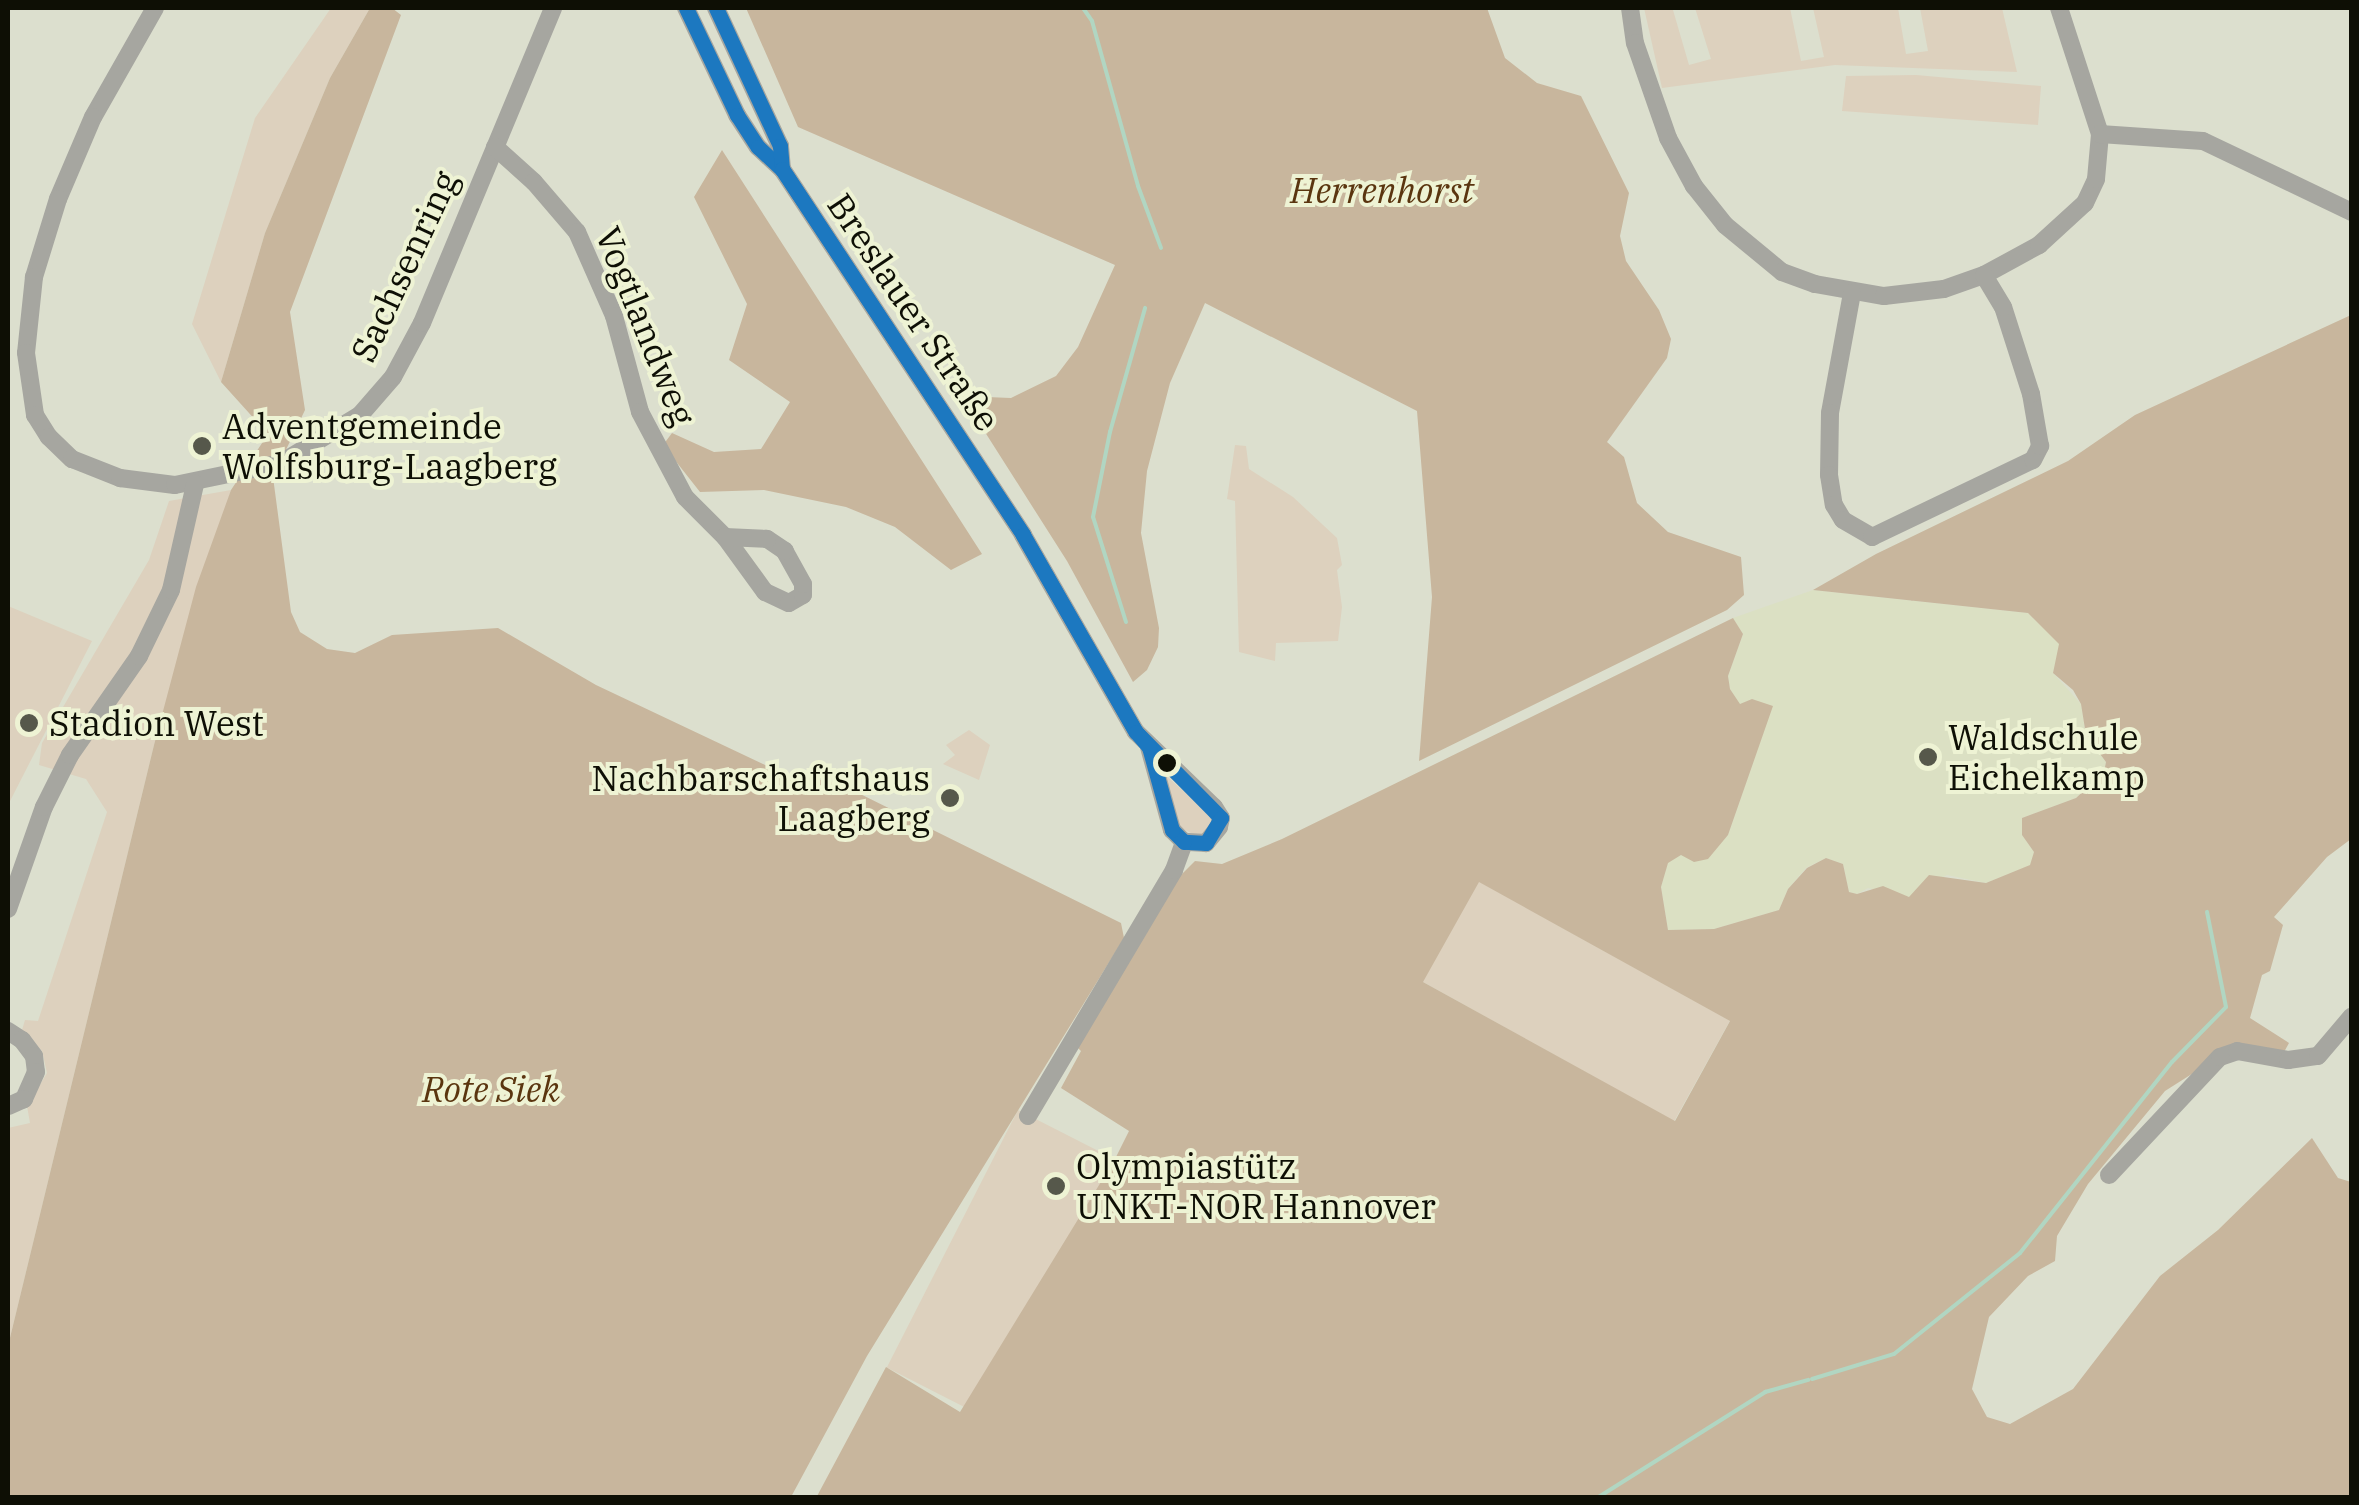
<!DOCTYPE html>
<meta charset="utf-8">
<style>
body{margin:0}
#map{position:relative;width:2359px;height:1505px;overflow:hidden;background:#dcdfce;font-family:"IBM Plex Serif",serif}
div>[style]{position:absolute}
.built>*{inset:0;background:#dbe0c3}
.green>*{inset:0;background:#ddd1be;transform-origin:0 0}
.forest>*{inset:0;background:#c8b69d}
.stream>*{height:4px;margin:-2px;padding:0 2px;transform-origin:2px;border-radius:2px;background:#b1d6c2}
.minor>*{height:18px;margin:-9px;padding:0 9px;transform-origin:9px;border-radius:9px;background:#a6a6a0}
.bus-1>*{height:15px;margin:-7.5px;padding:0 7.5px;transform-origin:7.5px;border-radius:7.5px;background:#1c78c0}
.dots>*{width:28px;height:28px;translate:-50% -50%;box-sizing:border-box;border:5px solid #eef3d4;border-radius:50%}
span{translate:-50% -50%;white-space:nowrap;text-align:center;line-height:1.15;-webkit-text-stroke:8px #eef3d4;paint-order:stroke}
.park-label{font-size:35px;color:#5a350f;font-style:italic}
.street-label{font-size:35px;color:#0e0f05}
.poi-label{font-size:35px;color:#0e0f05}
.left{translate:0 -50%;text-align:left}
.right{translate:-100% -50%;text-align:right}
.frame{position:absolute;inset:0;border:10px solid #0e0f05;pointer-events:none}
</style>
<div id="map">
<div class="built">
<div style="clip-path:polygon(1813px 590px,2028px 613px,2060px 644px,2053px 673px,2081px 704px,2086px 735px,2106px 762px,2104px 771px,2076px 798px,2022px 818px,2022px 835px,2034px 852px,2031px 865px,1986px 883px,1947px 875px,1909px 897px,1868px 888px,1857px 894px,1849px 892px,1843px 864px,1826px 858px,1806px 868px,1788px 889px,1779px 910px,1714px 929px,1668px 930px,1661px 887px,1668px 862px,1681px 855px,1714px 848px,1728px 835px,1772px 707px,1752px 699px,1740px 705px,1730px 689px,1728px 676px,1743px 634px,1733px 618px)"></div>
</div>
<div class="green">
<div style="clip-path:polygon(331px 8px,370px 8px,330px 78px,265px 233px,221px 382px,192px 324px,255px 118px)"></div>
<div style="clip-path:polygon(1644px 8px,1673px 10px,1689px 65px,1711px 59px,1695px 8px,1790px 8px,1801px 61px,1824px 57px,1813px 8px,1898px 8px,1906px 54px,1928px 51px,1920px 8px,2002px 8px,2017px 72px,1835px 65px,1662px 88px)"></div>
<div style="clip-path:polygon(1916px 75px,2041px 86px,2038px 125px,1842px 111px,1846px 76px)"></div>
<div style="clip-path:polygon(1235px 445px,1246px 446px,1249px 469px,1293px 497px,1337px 538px,1342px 565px,1337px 570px,1342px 607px,1338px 641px,1276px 643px,1275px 661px,1239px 652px,1235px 501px,1227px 499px)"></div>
<div style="clip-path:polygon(231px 490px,154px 745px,8px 1346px,8px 1128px,30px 1123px,27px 1106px,47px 1073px,42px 1051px,22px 1030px,25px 1020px,38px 1021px,107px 812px,86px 779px,39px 765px,42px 743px,149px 560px,169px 501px)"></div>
<div style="clip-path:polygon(8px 606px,92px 641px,8px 805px)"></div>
<div style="clip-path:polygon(969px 730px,990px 745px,979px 780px,943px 764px,955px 755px,946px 745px)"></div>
<div style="clip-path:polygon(1165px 775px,1212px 815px,1210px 828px,1199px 837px,1179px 827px)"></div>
<div style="left:1478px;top:881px;width:288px;height:115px;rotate:29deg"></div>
<div style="left:1018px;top:1110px;width:109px;height:289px;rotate:27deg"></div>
</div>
<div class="forest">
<div style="clip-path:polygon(370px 8px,392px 8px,401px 15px,290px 312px,305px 410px,273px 477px,291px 612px,300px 632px,327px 649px,355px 653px,392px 635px,498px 628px,596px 685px,782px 773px,838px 783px,1121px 923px,1124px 938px,867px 1356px,791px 1497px,8px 1498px,8px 1346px,154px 745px,196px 587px,231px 490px,268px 434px,221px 382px,265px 233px,330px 78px)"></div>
<div style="clip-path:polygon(746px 8px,1487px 8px,1505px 58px,1537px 83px,1581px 96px,1629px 193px,1620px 236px,1626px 261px,1659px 310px,1671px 339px,1667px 358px,1607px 442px,1624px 457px,1637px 503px,1668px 532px,1741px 557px,1744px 595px,1727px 610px,1419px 761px,1432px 597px,1417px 411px,1205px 303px,1170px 383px,1147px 471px,1141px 533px,1159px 628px,1158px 647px,1147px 670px,1133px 682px,1067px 561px,962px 396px,1011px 398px,1056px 376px,1078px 347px,1115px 265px,798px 127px)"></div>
<div style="clip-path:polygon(722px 150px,982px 554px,951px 570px,895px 527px,846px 507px,764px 490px,700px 492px,663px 445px,672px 433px,714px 452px,761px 449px,790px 402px,729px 360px,747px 304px,694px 197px)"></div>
<div style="clip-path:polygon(evenodd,2351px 315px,2351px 839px,2327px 857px,2274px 917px,2283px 925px,2270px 971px,2262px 975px,2250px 1018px,2289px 1043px,2283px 1054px,2217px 1058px,2165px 1091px,2088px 1184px,2057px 1236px,2055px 1261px,2028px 1276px,1989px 1317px,1972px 1389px,1987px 1417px,2010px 1424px,2073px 1389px,2160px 1276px,2218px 1230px,2312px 1138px,2338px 1178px,2351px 1182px,2351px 1497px,816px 1498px,886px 1367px,960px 1412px,1115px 1159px,1129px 1131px,1061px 1088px,1081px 1051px,1075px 1045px,1175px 881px,1195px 861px,1222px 864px,1282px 839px,1733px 618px,1743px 634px,1728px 676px,1730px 689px,1740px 704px,1752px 699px,1773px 706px,1728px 835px,1708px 859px,1694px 862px,1681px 855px,1668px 863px,1661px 887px,1668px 930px,1714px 929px,1779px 910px,1788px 889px,1807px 868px,1826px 858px,1843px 864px,1849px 892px,1857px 894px,1883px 886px,1909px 897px,1929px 875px,1986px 883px,2030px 865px,2034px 852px,2022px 835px,2022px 818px,2076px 798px,2104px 772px,2106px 762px,2086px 735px,2081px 704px,2073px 690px,2053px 673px,2059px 644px,2028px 613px,1813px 590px,1876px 554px,2068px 461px,2135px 415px,2351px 315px,1479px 882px,1730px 1021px,1675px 1121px,1423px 982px,1479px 882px)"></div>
</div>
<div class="stream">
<div style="left:1083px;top:8px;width:16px;rotate:55deg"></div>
<div style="left:1092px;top:21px;width:171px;rotate:74.4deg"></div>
<div style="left:1138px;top:186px;width:66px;rotate:69.6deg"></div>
<div style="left:1126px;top:622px;width:110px;rotate:-107.4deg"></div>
<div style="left:1093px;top:517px;width:87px;rotate:-78.7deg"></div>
<div style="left:1110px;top:432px;width:129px;rotate:-74.2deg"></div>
<div style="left:1812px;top:1379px;width:86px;rotate:-17deg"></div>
<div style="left:1894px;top:1354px;width:161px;rotate:-38.7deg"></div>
<div style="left:2020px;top:1253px;width:244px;rotate:-51.5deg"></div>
<div style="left:2172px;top:1062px;width:77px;rotate:-45.5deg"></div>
<div style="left:2226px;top:1007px;width:97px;rotate:-101.3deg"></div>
<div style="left:1597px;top:1498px;width:199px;rotate:-32.2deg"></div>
<div style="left:1765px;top:1392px;width:45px;rotate:-15.6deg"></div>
</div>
<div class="minor">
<div style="left:155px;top:8px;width:125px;rotate:119.6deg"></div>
<div style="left:93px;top:117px;width:89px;rotate:113.1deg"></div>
<div style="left:58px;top:199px;width:82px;rotate:107.1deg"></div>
<div style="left:34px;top:277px;width:76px;rotate:96deg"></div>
<div style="left:26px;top:353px;width:63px;rotate:81.7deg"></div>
<div style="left:35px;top:415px;width:26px;rotate:58deg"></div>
<div style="left:49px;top:437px;width:32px;rotate:44deg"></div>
<div style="left:72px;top:459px;width:52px;rotate:21.6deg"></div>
<div style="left:120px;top:478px;width:55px;rotate:7.3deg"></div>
<div style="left:175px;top:485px;width:108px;rotate:-11.7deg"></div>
<div style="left:281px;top:463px;width:92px;rotate:-31.3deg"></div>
<div style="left:360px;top:415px;width:50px;rotate:-49deg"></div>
<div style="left:393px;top:377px;width:61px;rotate:-61.8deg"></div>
<div style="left:422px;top:323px;width:341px;rotate:-67.4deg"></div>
<div style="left:686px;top:8px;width:119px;rotate:64.5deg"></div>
<div style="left:737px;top:115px;width:38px;rotate:57deg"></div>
<div style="left:758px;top:147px;width:33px;rotate:43deg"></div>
<div style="left:782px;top:169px;width:438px;rotate:56.6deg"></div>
<div style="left:1023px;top:535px;width:227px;rotate:60.2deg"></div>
<div style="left:1136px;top:732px;width:108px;rotate:43.9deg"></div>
<div style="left:1214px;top:807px;width:13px;rotate:58deg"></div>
<div style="left:1221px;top:818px;width:9px;rotate:103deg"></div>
<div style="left:1219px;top:827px;width:21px;rotate:129deg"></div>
<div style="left:1206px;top:843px;width:22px;rotate:-177deg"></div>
<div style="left:1184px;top:842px;width:17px;rotate:-135deg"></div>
<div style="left:1172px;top:830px;width:86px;rotate:-105.5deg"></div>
<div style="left:716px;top:8px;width:152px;rotate:65.1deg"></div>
<div style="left:780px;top:146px;width:23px;rotate:85deg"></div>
<div style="left:1630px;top:8px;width:35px;rotate:82deg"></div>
<div style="left:1635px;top:43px;width:101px;rotate:70.8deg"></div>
<div style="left:1668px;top:138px;width:55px;rotate:61.6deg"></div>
<div style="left:1694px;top:186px;width:50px;rotate:51.5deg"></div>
<div style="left:1725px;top:225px;width:74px;rotate:39.5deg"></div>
<div style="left:1782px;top:272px;width:35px;rotate:20deg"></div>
<div style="left:1815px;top:284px;width:70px;rotate:9.9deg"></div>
<div style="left:1884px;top:296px;width:60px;rotate:-6.7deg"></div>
<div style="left:1944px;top:289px;width:42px;rotate:-19.3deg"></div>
<div style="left:1984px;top:275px;width:63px;rotate:-28.6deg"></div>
<div style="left:2039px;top:245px;width:62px;rotate:-42.4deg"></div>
<div style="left:2085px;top:203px;width:26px;rotate:-65deg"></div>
<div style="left:2096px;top:179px;width:45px;rotate:-84.9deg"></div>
<div style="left:2100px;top:134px;width:133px;rotate:-108deg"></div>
<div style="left:2100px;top:134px;width:103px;rotate:3.9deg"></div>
<div style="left:2203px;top:141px;width:165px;rotate:25.5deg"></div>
<div style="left:495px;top:147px;width:52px;rotate:41.9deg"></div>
<div style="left:534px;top:182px;width:66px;rotate:49.3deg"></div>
<div style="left:577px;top:232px;width:92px;rotate:66.2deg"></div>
<div style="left:614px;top:316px;width:99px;rotate:74.8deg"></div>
<div style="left:640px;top:412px;width:96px;rotate:62.1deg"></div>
<div style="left:685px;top:497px;width:57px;rotate:45deg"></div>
<div style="left:725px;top:537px;width:68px;rotate:54deg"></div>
<div style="left:765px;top:592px;width:26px;rotate:25deg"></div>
<div style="left:789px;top:603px;width:16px;rotate:-30deg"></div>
<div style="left:803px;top:595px;width:11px;rotate:-90deg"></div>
<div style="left:803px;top:584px;width:38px;rotate:-119deg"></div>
<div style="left:785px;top:551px;width:22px;rotate:-146deg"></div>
<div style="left:767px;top:539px;width:42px;rotate:-177.3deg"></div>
<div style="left:1852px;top:293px;width:122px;rotate:100.4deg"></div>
<div style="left:1830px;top:413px;width:62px;rotate:90.9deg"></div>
<div style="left:1829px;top:475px;width:30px;rotate:81deg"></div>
<div style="left:1834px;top:505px;width:17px;rotate:59deg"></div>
<div style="left:1843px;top:520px;width:34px;rotate:30deg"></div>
<div style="left:1872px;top:537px;width:178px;rotate:-25.6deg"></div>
<div style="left:2033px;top:460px;width:16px;rotate:-63deg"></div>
<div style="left:2040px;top:446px;width:53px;rotate:-99.8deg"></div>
<div style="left:2031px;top:394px;width:91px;rotate:-107.8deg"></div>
<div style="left:2003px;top:307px;width:37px;rotate:-121deg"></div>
<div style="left:8px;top:909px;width:108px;rotate:-70.6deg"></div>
<div style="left:44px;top:807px;width:58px;rotate:-63.4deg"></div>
<div style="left:70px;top:755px;width:121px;rotate:-55.1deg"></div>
<div style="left:139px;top:656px;width:73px;rotate:-64.1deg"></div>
<div style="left:171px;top:590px;width:109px;rotate:-77.2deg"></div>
<div style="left:8px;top:1031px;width:17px;rotate:33deg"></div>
<div style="left:22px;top:1040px;width:20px;rotate:53deg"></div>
<div style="left:34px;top:1056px;width:16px;rotate:83deg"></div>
<div style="left:36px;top:1072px;width:30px;rotate:114deg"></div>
<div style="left:24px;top:1099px;width:17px;rotate:156deg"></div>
<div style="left:1028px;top:1116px;width:286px;rotate:-59.3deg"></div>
<div style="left:1174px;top:870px;width:30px;rotate:-70deg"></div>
<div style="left:2109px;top:1175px;width:162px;rotate:-46.8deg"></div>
<div style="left:2220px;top:1057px;width:18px;rotate:-19deg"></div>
<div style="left:2237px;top:1051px;width:52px;rotate:10deg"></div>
<div style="left:2288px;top:1060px;width:30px;rotate:-8deg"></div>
<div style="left:2318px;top:1056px;width:52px;rotate:-49.6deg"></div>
</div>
<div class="bus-1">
<div style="left:686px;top:8px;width:119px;rotate:64.5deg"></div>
<div style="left:737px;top:115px;width:38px;rotate:57deg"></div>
<div style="left:758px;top:147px;width:33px;rotate:43deg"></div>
<div style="left:716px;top:8px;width:152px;rotate:65.1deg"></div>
<div style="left:780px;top:146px;width:23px;rotate:85deg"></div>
<div style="left:782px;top:169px;width:438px;rotate:56.6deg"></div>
<div style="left:782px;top:169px;width:438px;rotate:56.6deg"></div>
<div style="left:1023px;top:535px;width:227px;rotate:60.2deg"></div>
<div style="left:1023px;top:535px;width:227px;rotate:60.2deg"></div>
<div style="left:1136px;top:732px;width:121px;rotate:45.3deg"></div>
<div style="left:1221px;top:818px;width:29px;rotate:121deg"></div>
<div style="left:1206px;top:843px;width:22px;rotate:-177deg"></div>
<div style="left:1184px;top:842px;width:17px;rotate:-135deg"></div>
<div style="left:1172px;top:830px;width:86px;rotate:-105.5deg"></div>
<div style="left:1149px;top:747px;width:20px;rotate:-131deg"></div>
</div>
<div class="dots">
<div style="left:202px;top:446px;background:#56584b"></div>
<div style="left:29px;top:723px;background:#56584b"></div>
<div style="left:1928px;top:757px;background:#56584b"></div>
<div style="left:1167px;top:763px;background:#0e0f05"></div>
<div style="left:950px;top:798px;background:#56584b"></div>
<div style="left:1056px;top:1186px;background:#56584b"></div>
</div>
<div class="park-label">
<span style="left:1382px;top:190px">Herrenhorst</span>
<span style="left:491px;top:1089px">Rote Siek</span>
</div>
<div class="street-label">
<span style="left:404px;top:266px;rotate:-65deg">Sachsenring</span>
<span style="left:914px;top:312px;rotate:56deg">Breslauer Straße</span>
<span style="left:646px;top:326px;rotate:68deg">Vogtlandweg</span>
</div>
<div class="poi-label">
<span class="left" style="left:222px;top:446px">Adventgemeinde<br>Wolfsburg-Laagberg</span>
<span class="left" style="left:49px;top:723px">Stadion West</span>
<span class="left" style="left:1948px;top:757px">Waldschule<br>Eichelkamp</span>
<span class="right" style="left:930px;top:798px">Nachbarschaftshaus<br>Laagberg</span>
<span class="left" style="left:1076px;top:1186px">Olympiastütz<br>UNKT-NOR Hannover</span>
</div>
<div class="frame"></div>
</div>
